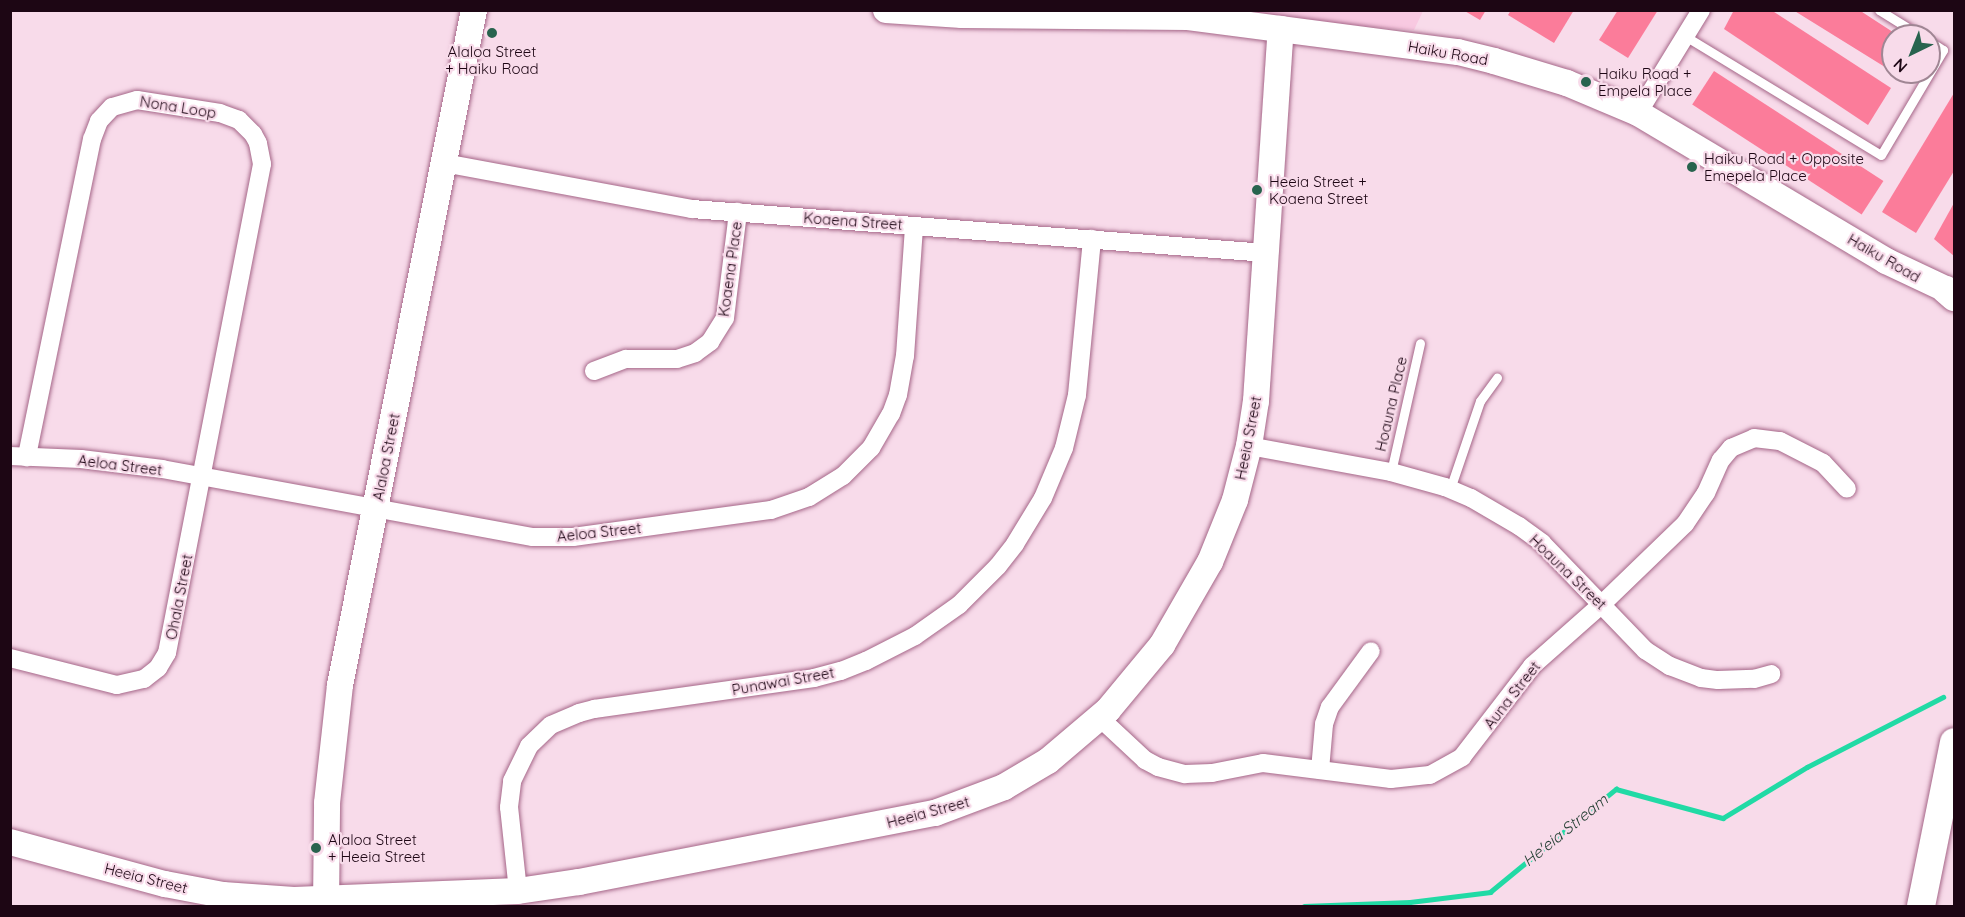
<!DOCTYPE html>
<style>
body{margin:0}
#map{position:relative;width:1965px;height:917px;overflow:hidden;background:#f8dbea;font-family:Quicksand,sans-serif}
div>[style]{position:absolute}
.built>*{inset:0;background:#f8c9e1}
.stream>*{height:4.5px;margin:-2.25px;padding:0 2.25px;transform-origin:2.25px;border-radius:2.25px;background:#21daa5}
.building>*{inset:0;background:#fb7c9a;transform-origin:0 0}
.roads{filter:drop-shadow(0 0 2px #a56688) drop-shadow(0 0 2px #a56688)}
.lane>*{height:9px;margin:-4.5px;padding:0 4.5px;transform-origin:4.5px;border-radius:4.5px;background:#fff}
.street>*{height:18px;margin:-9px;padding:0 9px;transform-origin:9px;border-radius:9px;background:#fff}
.secondary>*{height:26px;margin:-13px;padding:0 13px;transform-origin:13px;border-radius:13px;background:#fff}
.primary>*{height:28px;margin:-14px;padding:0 14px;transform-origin:14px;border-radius:14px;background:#fff}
.dots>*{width:16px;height:16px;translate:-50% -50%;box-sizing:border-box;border:3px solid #f8dbea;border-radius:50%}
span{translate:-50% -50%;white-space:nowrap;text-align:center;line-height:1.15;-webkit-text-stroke:4.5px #f8dbea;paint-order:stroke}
.poi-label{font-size:15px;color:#1d0614}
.left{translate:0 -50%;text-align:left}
.street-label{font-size:15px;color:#1d0614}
.water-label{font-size:16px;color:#253f34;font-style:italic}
.frame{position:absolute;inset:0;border:12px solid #1d0614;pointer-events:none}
.north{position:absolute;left:1881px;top:24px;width:60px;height:60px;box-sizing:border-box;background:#f8dbea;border:2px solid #a08694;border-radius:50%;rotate:223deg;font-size:16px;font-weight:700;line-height:24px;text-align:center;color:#1d0614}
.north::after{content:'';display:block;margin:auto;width:21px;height:27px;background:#28634e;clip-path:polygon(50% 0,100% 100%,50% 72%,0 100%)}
</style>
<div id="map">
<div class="built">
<div style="clip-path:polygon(1160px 11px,1423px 11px,1414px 30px)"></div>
</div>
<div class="stream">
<div style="left:1304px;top:906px;width:106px;rotate:-2.2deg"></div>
<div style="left:1410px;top:902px;width:81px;rotate:-7.1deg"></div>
<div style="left:1490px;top:892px;width:163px;rotate:-39.3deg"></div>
<div style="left:1616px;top:789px;width:111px;rotate:15.2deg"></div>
<div style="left:1723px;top:818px;width:98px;rotate:-31.3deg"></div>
<div style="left:1807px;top:767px;width:153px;rotate:-27.2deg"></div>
</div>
<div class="building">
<div style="clip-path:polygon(1463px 10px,1486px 10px,1480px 20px)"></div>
<div style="clip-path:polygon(1511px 10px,1574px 10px,1554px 43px,1508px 15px)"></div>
<div style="clip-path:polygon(1618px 10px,1658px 10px,1628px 58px,1599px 40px)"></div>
<div style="clip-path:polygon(1734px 10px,1771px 10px,1891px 88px,1868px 125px,1724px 29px)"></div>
<div style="clip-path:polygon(1793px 10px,1859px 10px,1899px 36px,1893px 36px,1893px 72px)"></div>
<div style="left:1714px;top:71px;width:202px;height:40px;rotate:33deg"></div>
<div style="clip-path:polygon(1954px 93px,1954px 171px,1916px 233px,1882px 212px)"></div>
<div style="clip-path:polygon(1954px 203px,1954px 256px,1934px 239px)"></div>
</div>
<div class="roads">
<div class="lane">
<div style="left:1879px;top:10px;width:49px;rotate:31.8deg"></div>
<div style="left:1685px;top:36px;width:229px;rotate:31.3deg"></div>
<div style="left:1881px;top:155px;width:122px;rotate:-59.4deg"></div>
<div style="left:1943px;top:50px;width:17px;rotate:-147deg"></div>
<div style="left:1391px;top:472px;width:132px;rotate:-77.3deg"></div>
<div style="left:1450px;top:489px;width:93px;rotate:-71.2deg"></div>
<div style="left:1480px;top:401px;width:29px;rotate:-54deg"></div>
</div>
<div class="street">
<div style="left:1638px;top:113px;width:121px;rotate:-58.5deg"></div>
<div style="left:444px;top:163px;width:252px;rotate:10.5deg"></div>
<div style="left:692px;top:209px;width:576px;rotate:4.38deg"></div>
<div style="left:594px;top:371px;width:34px;rotate:-21deg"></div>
<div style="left:626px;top:359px;width:51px"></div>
<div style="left:677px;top:359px;width:19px;rotate:-18deg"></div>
<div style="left:695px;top:353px;width:19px;rotate:-36deg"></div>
<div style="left:710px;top:342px;width:28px;rotate:-58deg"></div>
<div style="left:725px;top:318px;width:107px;rotate:-83deg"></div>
<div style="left:1249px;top:446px;width:144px;rotate:10.4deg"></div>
<div style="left:1391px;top:472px;width:56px;rotate:15.5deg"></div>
<div style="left:1445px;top:487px;width:28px;rotate:23deg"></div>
<div style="left:1471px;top:498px;width:56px;rotate:30.3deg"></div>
<div style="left:1519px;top:526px;width:29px;rotate:36deg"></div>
<div style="left:1542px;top:543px;width:149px;rotate:46.1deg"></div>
<div style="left:1645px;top:650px;width:30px;rotate:33deg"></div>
<div style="left:1670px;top:666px;width:33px;rotate:21deg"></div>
<div style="left:1701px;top:678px;width:17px;rotate:7deg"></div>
<div style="left:1718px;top:680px;width:36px;rotate:-2deg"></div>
<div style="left:1754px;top:679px;width:18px;rotate:-16deg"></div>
<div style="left:10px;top:456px;width:71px;rotate:2.4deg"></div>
<div style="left:81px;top:459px;width:82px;rotate:7deg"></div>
<div style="left:162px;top:469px;width:377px;rotate:10.4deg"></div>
<div style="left:533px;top:537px;width:40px"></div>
<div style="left:573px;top:537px;width:200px;rotate:-7.8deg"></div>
<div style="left:771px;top:510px;width:40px;rotate:-18.9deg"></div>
<div style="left:809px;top:497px;width:40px;rotate:-32deg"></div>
<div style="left:843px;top:476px;width:40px;rotate:-45deg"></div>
<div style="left:871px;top:448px;width:39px;rotate:-60deg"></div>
<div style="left:891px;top:414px;width:20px;rotate:-70deg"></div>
<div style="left:898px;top:395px;width:40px;rotate:-80deg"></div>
<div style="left:905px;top:356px;width:130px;rotate:-86deg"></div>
<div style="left:10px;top:658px;width:110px;rotate:14.2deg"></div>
<div style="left:117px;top:685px;width:28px;rotate:-13deg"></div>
<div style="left:144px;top:679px;width:18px;rotate:-38deg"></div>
<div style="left:158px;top:668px;width:17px;rotate:-59deg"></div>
<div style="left:167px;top:653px;width:498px;rotate:-79deg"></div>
<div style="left:262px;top:164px;width:21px;rotate:-101deg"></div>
<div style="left:258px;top:143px;width:10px;rotate:-119deg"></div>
<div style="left:253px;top:134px;width:20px;rotate:-135deg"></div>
<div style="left:239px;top:120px;width:20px;rotate:-160deg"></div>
<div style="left:220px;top:113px;width:84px;rotate:-171.1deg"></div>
<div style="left:137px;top:100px;width:26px;rotate:164deg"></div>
<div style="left:112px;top:107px;width:19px;rotate:133deg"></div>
<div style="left:99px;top:121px;width:19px;rotate:111deg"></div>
<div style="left:92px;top:139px;width:325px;rotate:101.6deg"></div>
<div style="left:1100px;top:718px;width:62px;rotate:43deg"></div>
<div style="left:1145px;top:760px;width:15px;rotate:28deg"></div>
<div style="left:1158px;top:767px;width:28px;rotate:15deg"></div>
<div style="left:1185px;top:774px;width:27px;rotate:-2deg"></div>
<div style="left:1212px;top:773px;width:52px;rotate:-11.1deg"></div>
<div style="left:1263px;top:763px;width:129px;rotate:7.1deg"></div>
<div style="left:1391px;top:779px;width:39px;rotate:-6deg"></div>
<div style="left:1430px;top:775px;width:37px;rotate:-29deg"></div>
<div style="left:1462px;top:757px;width:115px;rotate:-52.4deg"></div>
<div style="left:1532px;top:666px;width:92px;rotate:-41.5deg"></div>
<div style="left:1601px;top:605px;width:117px;rotate:-44deg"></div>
<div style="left:1685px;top:524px;width:37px;rotate:-56deg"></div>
<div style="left:1706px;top:493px;width:36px;rotate:-66deg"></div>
<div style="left:1721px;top:460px;width:16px;rotate:-50deg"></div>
<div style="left:1731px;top:448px;width:25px;rotate:-23deg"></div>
<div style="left:1754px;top:438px;width:26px;rotate:7deg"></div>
<div style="left:1780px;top:441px;width:48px;rotate:27.1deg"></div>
<div style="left:1823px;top:463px;width:35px;rotate:47deg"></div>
<div style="left:1320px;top:770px;width:46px;rotate:-85deg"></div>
<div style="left:1324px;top:724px;width:18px;rotate:-71deg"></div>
<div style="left:1330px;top:707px;width:69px;rotate:-53.8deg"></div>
<div style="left:518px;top:891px;width:84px;rotate:-96.1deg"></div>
<div style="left:509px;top:807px;width:26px;rotate:-83deg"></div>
<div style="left:512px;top:781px;width:39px;rotate:-64deg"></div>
<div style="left:529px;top:746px;width:30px;rotate:-44deg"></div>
<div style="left:551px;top:725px;width:30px;rotate:-23deg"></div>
<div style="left:579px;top:713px;width:16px;rotate:-15deg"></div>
<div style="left:594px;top:709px;width:222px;rotate:-8deg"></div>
<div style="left:814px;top:678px;width:28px;rotate:-15deg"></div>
<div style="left:841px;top:671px;width:27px;rotate:-22deg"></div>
<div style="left:866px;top:661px;width:55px;rotate:-27deg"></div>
<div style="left:915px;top:636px;width:54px;rotate:-35.2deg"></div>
<div style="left:959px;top:605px;width:55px;rotate:-45deg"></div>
<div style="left:998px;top:566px;width:28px;rotate:-52deg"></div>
<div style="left:1015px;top:544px;width:54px;rotate:-58.7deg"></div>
<div style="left:1043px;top:498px;width:54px;rotate:-67.2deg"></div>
<div style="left:1064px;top:448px;width:55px;rotate:-76.2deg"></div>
<div style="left:1077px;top:395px;width:157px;rotate:-84.5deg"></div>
</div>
<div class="secondary">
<div style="left:886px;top:10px;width:76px;rotate:3.8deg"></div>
<div style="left:962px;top:15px;width:226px;rotate:0.5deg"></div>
<div style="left:1188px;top:17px;width:272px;rotate:7.4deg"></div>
<div style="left:1458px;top:52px;width:37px;rotate:14deg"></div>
<div style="left:1494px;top:61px;width:76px;rotate:16.8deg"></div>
<div style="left:1567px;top:83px;width:77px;rotate:22.9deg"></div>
<div style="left:1638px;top:113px;width:289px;rotate:30.8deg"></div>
<div style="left:1886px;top:261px;width:75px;rotate:25.2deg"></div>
<div style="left:10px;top:842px;width:161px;rotate:15.2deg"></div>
<div style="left:165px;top:884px;width:59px;rotate:10.7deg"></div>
<div style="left:223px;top:895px;width:71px;rotate:4deg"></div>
<div style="left:294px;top:900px;width:224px;rotate:-2.3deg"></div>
<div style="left:518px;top:891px;width:62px;rotate:-8.4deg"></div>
<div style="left:579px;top:882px;width:363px;rotate:-11deg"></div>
<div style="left:935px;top:813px;width:74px;rotate:-20.6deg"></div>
<div style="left:1004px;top:787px;width:51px;rotate:-30.6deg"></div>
<div style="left:1048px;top:761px;width:79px;rotate:-40.4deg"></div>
<div style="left:1108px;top:710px;width:85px;rotate:-50.3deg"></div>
<div style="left:1162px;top:645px;width:96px;rotate:-60deg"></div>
<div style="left:1210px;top:562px;width:67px;rotate:-68deg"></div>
<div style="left:1235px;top:500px;width:56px;rotate:-75.5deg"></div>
<div style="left:1249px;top:446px;width:46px;rotate:-81.2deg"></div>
<div style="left:1256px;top:401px;width:373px;rotate:-86.2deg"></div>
<div style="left:326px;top:906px;width:103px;rotate:-89.4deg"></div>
<div style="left:327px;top:803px;width:119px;rotate:-83.7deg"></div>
<div style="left:340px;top:685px;width:688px;rotate:-78.77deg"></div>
</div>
<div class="primary">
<div style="left:1946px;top:290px;width:11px;rotate:41deg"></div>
<div style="left:1921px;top:906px;width:167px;rotate:-78.6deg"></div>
</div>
</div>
<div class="dots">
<div style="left:492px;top:33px;background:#28634e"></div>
<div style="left:1586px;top:82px;background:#28634e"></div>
<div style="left:1692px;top:167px;background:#28634e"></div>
<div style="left:1257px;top:190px;background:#28634e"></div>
<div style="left:316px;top:848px;background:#28634e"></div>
</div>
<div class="poi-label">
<span style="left:492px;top:60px">Alaloa Street<br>+ Haiku Road</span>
<span class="left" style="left:1598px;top:82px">Haiku Road +<br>Empela Place</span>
<span class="left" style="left:1704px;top:167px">Haiku Road + Opposite<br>Emepela Place</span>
<span class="left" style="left:1269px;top:190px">Heeia Street +<br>Koaena Street</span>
<span class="left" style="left:328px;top:848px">Alaloa Street<br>+ Heeia Street</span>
</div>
<div class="street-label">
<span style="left:1448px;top:53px;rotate:10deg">Haiku Road</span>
<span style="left:178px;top:107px;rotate:9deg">Nona Loop</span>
<span style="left:853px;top:221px;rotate:4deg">Koaena Street</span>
<span style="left:1884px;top:258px;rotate:30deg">Haiku Road</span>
<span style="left:730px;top:269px;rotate:-82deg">Koaena Place</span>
<span style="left:1391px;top:404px;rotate:-77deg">Hoauna Place</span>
<span style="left:1248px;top:438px;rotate:-79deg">Heeia Street</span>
<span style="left:386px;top:457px;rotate:-79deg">Alaloa Street</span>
<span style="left:120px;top:465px;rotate:7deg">Aeloa Street</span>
<span style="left:599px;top:532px;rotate:-6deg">Aeloa Street</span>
<span style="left:1568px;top:572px;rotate:44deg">Hoauna Street</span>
<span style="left:179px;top:597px;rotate:-79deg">Ohala Street</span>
<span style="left:783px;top:681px;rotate:-10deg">Punawai Street</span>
<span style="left:1512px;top:695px;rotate:-52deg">Auna Street</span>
<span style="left:928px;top:812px;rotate:-15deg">Heeia Street</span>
<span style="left:146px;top:878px;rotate:14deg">Heeia Street</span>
</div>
<div class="water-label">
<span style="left:1565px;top:830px;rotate:-39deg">He'eia Stream</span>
</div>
<div class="frame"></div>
<div class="north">N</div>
</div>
